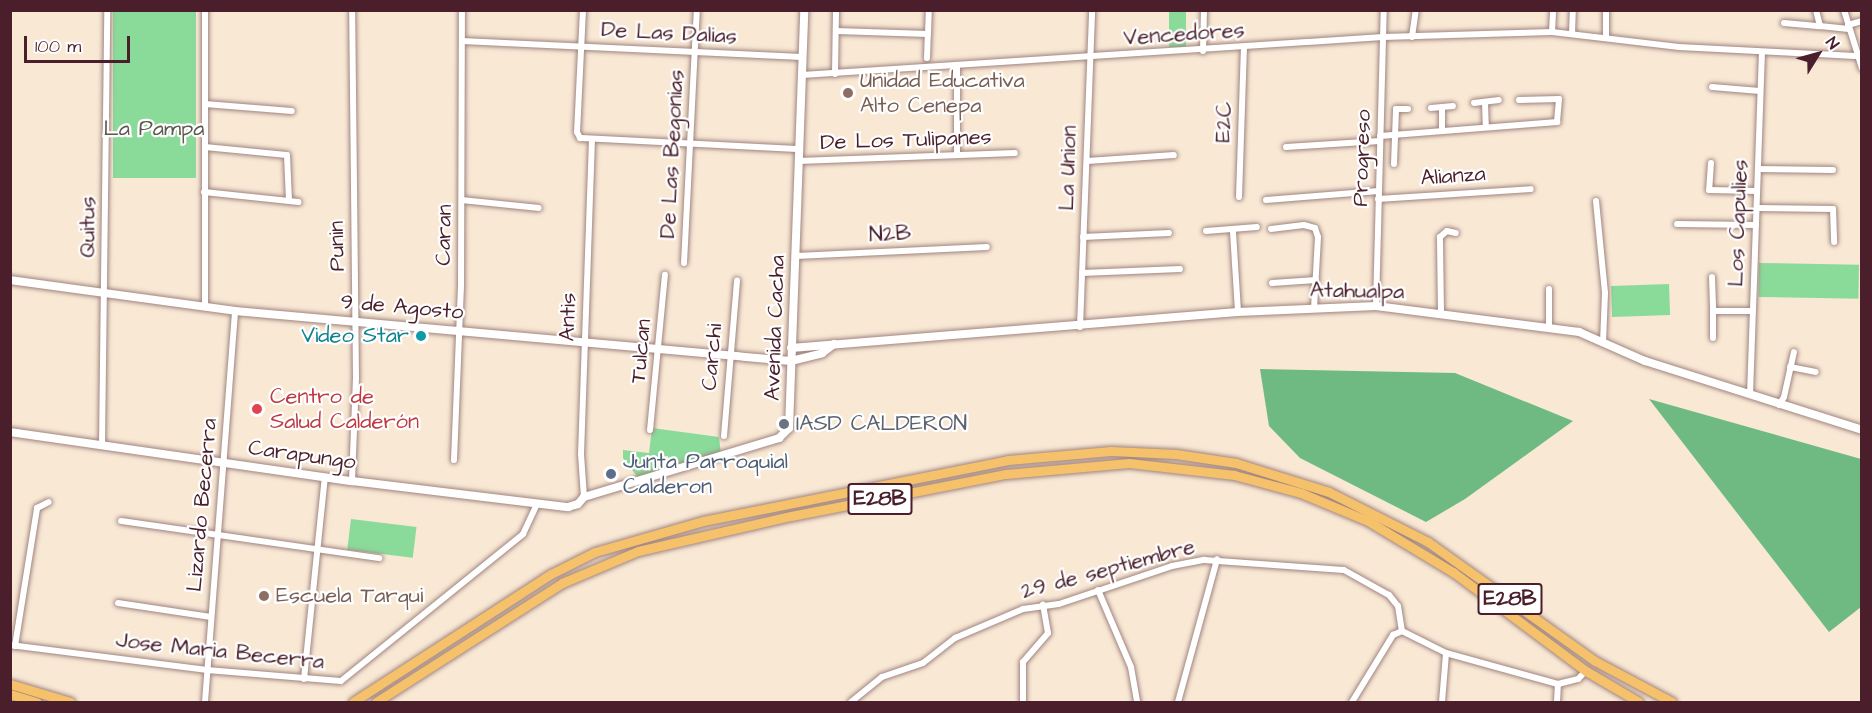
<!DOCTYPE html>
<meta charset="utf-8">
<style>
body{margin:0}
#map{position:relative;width:1872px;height:713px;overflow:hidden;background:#f8e8d4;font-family:"Architects Daughter",sans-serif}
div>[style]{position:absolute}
.green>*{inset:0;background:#8ada9a;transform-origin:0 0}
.forest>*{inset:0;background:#6fba82}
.roads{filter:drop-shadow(0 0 2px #a18480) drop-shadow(0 0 2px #a18480)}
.minor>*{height:6px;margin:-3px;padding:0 3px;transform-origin:3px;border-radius:3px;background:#fff}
.tertiary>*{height:8px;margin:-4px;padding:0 4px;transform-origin:4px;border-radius:4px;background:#fff}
.trunk>*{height:9px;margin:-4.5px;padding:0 4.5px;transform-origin:4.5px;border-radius:4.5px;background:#f5c16b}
.dots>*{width:16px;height:16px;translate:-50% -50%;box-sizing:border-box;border:3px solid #fff;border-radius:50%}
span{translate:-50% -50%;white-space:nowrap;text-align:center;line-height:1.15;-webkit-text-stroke:4.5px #fff;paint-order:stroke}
.shield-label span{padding:2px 4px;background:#fff;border:2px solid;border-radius:4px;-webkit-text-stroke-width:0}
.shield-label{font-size:21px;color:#4a1f2b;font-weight:700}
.street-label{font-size:22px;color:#4a1f2b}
.education-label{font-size:22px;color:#785e54}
.left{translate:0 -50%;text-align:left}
.park-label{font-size:22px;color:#5d574c}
.culture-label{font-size:22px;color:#0d838f}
.right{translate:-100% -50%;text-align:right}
.health-label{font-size:22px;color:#be3a42}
.worship-label{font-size:22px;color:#5b616d}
.service-label{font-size:22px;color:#4e5e75}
.frame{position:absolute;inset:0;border:12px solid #4a1f2b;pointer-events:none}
.north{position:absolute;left:1788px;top:24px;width:60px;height:60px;-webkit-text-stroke:4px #fff;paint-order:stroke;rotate:53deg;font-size:16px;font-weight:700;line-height:24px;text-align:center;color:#4a1f2b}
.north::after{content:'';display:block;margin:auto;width:21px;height:27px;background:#4a1f2b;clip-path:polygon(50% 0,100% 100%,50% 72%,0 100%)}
.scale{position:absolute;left:24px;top:36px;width:106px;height:27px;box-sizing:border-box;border:3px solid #4a1f2b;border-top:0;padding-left:8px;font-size:18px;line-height:21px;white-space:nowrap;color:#4a1f2b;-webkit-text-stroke:4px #fff;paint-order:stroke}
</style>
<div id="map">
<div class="green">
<div style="left:113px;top:11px;width:83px;height:167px"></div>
<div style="left:1169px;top:11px;width:17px;height:36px"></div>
<div style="left:1759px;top:263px;width:100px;height:34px;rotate:1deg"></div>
<div style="left:1669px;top:284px;width:31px;height:58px;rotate:88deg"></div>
<div style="clip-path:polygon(652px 428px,719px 437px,721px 454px,639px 479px,623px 458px,623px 450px,649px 453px)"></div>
<div style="left:351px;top:519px;width:66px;height:31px;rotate:7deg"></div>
</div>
<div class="forest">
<div style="clip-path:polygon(1260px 369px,1455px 373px,1573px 421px,1465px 499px,1426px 522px,1300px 458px,1269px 426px)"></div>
<div style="clip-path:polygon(1649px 399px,1861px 459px,1861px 607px,1829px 632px)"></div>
</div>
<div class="roads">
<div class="minor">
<div style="left:583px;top:10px;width:122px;rotate:92.8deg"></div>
<div style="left:577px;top:132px;width:7px;rotate:63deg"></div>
<div style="left:580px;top:138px;width:219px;rotate:2.9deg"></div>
<div style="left:1816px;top:10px;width:16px;rotate:76deg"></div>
<div style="left:1820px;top:26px;width:29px;rotate:6deg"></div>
<div style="left:1844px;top:10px;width:61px;rotate:72.8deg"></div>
<div style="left:1784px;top:23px;width:36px;rotate:5deg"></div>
<div style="left:1848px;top:25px;width:15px;rotate:-16deg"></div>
<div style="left:836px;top:31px;width:92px;rotate:1.9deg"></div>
<div style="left:928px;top:34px;width:24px;rotate:-88deg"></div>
<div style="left:1552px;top:32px;width:22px;rotate:-87deg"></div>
<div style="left:1572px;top:34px;width:24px;rotate:-88deg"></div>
<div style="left:1412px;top:37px;width:27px;rotate:-82deg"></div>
<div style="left:1606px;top:38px;width:28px;rotate:-90deg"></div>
<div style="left:462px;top:41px;width:340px;rotate:2.7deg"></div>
<div style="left:1203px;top:51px;width:41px;rotate:-88.6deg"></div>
<div style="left:927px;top:58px;width:24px;rotate:-88deg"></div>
<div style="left:957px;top:66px;width:87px;rotate:90deg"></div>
<div style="left:835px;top:74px;width:64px;rotate:-89.1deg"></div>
<div style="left:802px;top:75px;width:582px;rotate:-3.74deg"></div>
<div style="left:1383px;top:37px;width:169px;rotate:-1.7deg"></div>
<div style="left:1552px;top:32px;width:128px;rotate:6.7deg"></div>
<div style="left:1679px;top:47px;width:176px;rotate:2.9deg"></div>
<div style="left:1712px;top:87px;width:48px;rotate:4.8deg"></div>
<div style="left:1474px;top:103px;width:25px;rotate:-7deg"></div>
<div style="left:1485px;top:103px;width:24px;rotate:88deg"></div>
<div style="left:205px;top:104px;width:87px;rotate:4.6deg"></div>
<div style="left:1431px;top:108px;width:22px;rotate:-5deg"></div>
<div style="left:1442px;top:131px;width:24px;rotate:-90deg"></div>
<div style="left:1380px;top:136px;width:178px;rotate:-4.5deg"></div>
<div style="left:1557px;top:122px;width:23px;rotate:-85deg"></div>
<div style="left:1559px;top:99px;width:40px;rotate:178.6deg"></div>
<div style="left:205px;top:147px;width:82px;rotate:5.6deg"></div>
<div style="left:287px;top:155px;width:46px;rotate:87.5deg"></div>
<div style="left:1286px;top:147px;width:94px;rotate:-3.7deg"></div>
<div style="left:798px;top:161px;width:217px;rotate:-2.1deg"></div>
<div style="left:1087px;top:161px;width:87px;rotate:-3.9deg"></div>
<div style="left:1711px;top:163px;width:27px;rotate:94deg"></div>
<div style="left:1709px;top:190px;width:48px;rotate:1.2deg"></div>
<div style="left:1394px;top:164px;width:55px;rotate:-87.9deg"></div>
<div style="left:1396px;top:109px;width:12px"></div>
<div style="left:1758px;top:169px;width:75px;rotate:0.8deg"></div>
<div style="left:204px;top:192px;width:95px;rotate:6.1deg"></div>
<div style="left:1239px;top:197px;width:149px;rotate:-88.1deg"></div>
<div style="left:1378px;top:199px;width:153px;rotate:-3.7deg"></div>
<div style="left:462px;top:200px;width:77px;rotate:5.9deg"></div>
<div style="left:1266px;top:200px;width:113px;rotate:-4.6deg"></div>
<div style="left:1596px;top:201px;width:92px;rotate:84.4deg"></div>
<div style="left:1605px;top:293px;width:49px;rotate:92.3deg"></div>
<div style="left:1757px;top:208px;width:76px;rotate:0.8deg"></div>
<div style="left:1833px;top:209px;width:33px;rotate:88deg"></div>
<div style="left:1677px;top:224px;width:79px;rotate:0.7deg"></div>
<div style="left:1271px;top:229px;width:33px;rotate:-7deg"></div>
<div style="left:1304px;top:225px;width:11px;rotate:15deg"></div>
<div style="left:1315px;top:228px;width:9px;rotate:72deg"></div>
<div style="left:1318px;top:237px;width:71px;rotate:93.2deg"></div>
<div style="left:1206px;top:231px;width:51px;rotate:-4.5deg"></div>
<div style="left:1233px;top:232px;width:80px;rotate:86.4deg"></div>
<div style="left:1083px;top:237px;width:86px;rotate:-2.7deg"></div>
<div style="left:796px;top:256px;width:191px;rotate:-2.7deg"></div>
<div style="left:684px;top:263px;width:253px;rotate:-87.1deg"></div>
<div style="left:1082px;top:273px;width:98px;rotate:-2.3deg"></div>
<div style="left:1712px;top:277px;width:34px;rotate:88deg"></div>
<div style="left:1272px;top:283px;width:44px;rotate:-3.9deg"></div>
<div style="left:1549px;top:289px;width:37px;rotate:90deg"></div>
<div style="left:1376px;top:306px;width:296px;rotate:-88.5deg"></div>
<div style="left:205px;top:307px;width:297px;rotate:-90deg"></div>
<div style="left:1441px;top:313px;width:76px;rotate:-90.8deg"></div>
<div style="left:1440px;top:237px;width:9px;rotate:-41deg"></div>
<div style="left:1447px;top:231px;width:9px;rotate:13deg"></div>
<div style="left:1080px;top:327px;width:317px;rotate:-87.8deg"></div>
<div style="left:1713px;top:338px;width:27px;rotate:-90deg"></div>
<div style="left:1713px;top:311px;width:40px"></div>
<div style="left:1790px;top:367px;width:26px;rotate:11deg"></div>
<div style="left:1750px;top:395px;width:342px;rotate:-88deg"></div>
<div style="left:1779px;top:405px;width:9px;rotate:-58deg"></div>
<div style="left:1784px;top:397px;width:46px;rotate:-77.5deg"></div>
<div style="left:650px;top:430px;width:156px;rotate:-84.5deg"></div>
<div style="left:724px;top:436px;width:156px;rotate:-85.2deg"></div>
<div style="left:102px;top:444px;width:434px;rotate:-89.3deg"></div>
<div style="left:454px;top:460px;width:177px;rotate:-87.7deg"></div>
<div style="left:461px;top:283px;width:273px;rotate:-89.8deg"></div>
<div style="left:352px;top:481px;width:103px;rotate:-87.8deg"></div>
<div style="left:356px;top:378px;width:368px;rotate:-90.6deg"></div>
<div style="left:584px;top:497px;width:43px;rotate:-94deg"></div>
<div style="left:581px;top:454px;width:315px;rotate:-88deg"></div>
<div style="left:121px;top:521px;width:261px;rotate:8.2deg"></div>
<div style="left:1098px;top:590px;width:84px;rotate:66.8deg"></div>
<div style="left:1131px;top:667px;width:36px;rotate:80deg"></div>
<div style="left:118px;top:603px;width:94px;rotate:8.6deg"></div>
<div style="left:10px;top:645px;width:199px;rotate:7.2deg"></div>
<div style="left:207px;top:670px;width:134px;rotate:4.7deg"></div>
<div style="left:341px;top:681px;width:234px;rotate:-38.9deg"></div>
<div style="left:523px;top:534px;width:31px;rotate:-65deg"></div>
<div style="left:15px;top:646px;width:140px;rotate:-80.9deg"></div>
<div style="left:37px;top:508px;width:13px;rotate:-27deg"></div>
<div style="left:304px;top:679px;width:203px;rotate:-84.1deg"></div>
<div style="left:1558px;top:684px;width:21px;rotate:-14deg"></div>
<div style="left:1578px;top:679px;width:11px;rotate:-45deg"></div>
<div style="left:205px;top:702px;width:392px;rotate:-85.6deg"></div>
<div style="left:851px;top:702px;width:40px;rotate:-39deg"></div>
<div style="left:882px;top:677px;width:43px;rotate:-18.9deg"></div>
<div style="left:923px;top:663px;width:41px;rotate:-38deg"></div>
<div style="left:955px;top:638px;width:74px;rotate:-23.1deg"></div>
<div style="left:1023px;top:609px;width:36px;rotate:-8deg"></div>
<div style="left:1059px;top:604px;width:119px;rotate:-18.6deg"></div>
<div style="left:1172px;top:566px;width:33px;rotate:-11deg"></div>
<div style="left:1204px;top:560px;width:140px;rotate:4.1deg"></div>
<div style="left:1344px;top:570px;width:51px;rotate:29.1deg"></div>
<div style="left:1389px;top:595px;width:14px;rotate:51deg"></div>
<div style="left:1398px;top:606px;width:25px;rotate:81deg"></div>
<div style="left:1023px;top:702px;width:40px;rotate:-90deg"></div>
<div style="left:1023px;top:662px;width:38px;rotate:-49deg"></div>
<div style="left:1048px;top:633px;width:29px;rotate:-100deg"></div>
<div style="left:1178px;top:702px;width:148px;rotate:-74.7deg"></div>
<div style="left:1352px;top:702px;width:79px;rotate:-58.5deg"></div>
<div style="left:1393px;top:635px;width:10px;rotate:-24deg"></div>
<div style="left:1402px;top:631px;width:49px;rotate:26.6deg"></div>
<div style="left:1446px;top:653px;width:116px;rotate:15.5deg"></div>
<div style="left:1442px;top:702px;width:49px;rotate:-85.3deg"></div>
<div style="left:1557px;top:702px;width:18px;rotate:-87deg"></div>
</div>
<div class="tertiary">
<div style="left:10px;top:280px;width:227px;rotate:7.8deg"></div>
<div style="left:235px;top:311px;width:558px;rotate:5.14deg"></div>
<div style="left:791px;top:361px;width:32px;rotate:-14deg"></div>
<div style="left:822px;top:353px;width:15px;rotate:-37deg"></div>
<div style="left:791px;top:348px;width:448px;rotate:-4.6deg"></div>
<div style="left:1238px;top:312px;width:138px;rotate:-2.5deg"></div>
<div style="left:1376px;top:306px;width:205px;rotate:7.3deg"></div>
<div style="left:1579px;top:332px;width:72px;rotate:23.7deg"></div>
<div style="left:1645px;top:361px;width:228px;rotate:17.6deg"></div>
<div style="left:10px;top:432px;width:345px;rotate:8.2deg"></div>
<div style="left:352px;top:481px;width:218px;rotate:6.9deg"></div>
<div style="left:568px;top:507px;width:10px;rotate:-17deg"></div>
<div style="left:578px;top:504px;width:9px;rotate:-49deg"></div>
<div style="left:584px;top:497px;width:204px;rotate:-16.8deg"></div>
<div style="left:779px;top:438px;width:14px;rotate:-45deg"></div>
<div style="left:789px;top:428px;width:418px;rotate:-87.9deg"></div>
</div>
<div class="trunk">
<div style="left:10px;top:684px;width:63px;rotate:16.7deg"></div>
<div style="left:10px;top:694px;width:28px;rotate:17deg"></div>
<div style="left:353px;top:702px;width:236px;rotate:-32.9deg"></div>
<div style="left:551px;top:574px;width:49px;rotate:-26.6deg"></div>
<div style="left:595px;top:552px;width:112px;rotate:-16deg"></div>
<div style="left:703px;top:521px;width:311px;rotate:-11.3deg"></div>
<div style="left:1008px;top:460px;width:103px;rotate:-5deg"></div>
<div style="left:1111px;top:451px;width:65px;rotate:2.6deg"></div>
<div style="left:1176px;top:454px;width:61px;rotate:8.5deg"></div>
<div style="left:1236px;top:463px;width:97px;rotate:17.3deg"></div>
<div style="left:1329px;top:492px;width:111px;rotate:26.8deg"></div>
<div style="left:1428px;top:542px;width:205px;rotate:35.5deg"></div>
<div style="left:1595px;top:661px;width:87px;rotate:28deg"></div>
<div style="left:376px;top:702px;width:221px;rotate:-32.6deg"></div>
<div style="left:562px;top:583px;width:82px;rotate:-22.8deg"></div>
<div style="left:638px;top:551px;width:157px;rotate:-12.9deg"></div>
<div style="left:791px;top:516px;width:219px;rotate:-11.1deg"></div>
<div style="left:1006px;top:474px;width:123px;rotate:-5.1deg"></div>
<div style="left:1129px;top:463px;width:106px;rotate:6.5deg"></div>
<div style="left:1234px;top:475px;width:69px;rotate:15deg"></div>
<div style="left:1301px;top:493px;width:73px;rotate:22.7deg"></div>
<div style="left:1368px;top:521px;width:99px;rotate:31deg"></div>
<div style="left:1453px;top:572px;width:166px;rotate:36.7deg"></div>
<div style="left:1586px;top:671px;width:61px;rotate:30.3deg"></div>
</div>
</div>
<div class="dots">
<div style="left:848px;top:93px;background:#8d6e63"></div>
<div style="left:421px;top:336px;background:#0f9aa8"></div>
<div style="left:257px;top:409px;background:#e0444e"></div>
<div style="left:784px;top:424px;background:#6b7280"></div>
<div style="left:611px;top:474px;background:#5c6f8a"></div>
<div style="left:264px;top:596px;background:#8d6e63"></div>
</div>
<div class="shield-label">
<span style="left:880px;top:499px">E28B</span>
<span style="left:1510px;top:599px">E28B</span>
</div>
<div class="street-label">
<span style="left:669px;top:33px;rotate:3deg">De Las Dalias</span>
<span style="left:1184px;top:34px;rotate:-4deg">Vencedores</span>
<span style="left:1224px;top:122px;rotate:-88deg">E2C</span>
<span style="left:906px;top:140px;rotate:-2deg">De Los Tulipanes</span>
<span style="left:672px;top:154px;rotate:-87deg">De Las Begonias</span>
<span style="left:1362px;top:158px;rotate:-88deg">Progreso</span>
<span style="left:1068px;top:168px;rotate:-88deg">La Union</span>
<span style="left:1453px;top:176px;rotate:-4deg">Alianza</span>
<span style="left:1738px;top:223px;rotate:-88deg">Los Capulies</span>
<span style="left:88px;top:227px;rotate:-90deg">Quitus</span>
<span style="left:890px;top:234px;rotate:-3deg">N2B</span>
<span style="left:444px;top:235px;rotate:-89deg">Caran</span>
<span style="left:337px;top:246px;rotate:-91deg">Punin</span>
<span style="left:1357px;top:291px;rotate:1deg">Atahualpa</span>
<span style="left:402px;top:307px;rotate:5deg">9 de Agosto</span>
<span style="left:568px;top:317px;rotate:-88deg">Antis</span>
<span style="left:775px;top:328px;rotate:-88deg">Avenida Cacha</span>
<span style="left:641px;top:351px;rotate:-85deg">Tulcan</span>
<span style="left:712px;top:357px;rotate:-85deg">Carchi</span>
<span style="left:302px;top:455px;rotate:8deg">Carapungo</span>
<span style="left:202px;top:505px;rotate:-85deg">Lizardo Becerra</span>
<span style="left:1108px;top:569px;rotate:-15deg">29 de septiembre</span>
<span style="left:220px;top:651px;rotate:6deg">Jose Maria Becerra</span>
</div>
<div class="education-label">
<span class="left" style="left:860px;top:93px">Unidad Educativa<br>Alto Cenepa</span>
<span class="left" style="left:276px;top:596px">Escuela Tarqui</span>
</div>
<div class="park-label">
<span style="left:154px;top:129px">La Pampa</span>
</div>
<div class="culture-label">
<span class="right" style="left:409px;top:336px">Video Star</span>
</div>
<div class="health-label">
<span class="left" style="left:270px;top:409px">Centro de<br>Salud Calderón</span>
</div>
<div class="worship-label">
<span class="left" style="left:796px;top:424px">IASD CALDERON</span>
</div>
<div class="service-label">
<span class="left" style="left:623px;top:474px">Junta Parroquial<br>Calderon</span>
</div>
<div class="frame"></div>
<div class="north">N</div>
<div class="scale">100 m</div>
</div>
